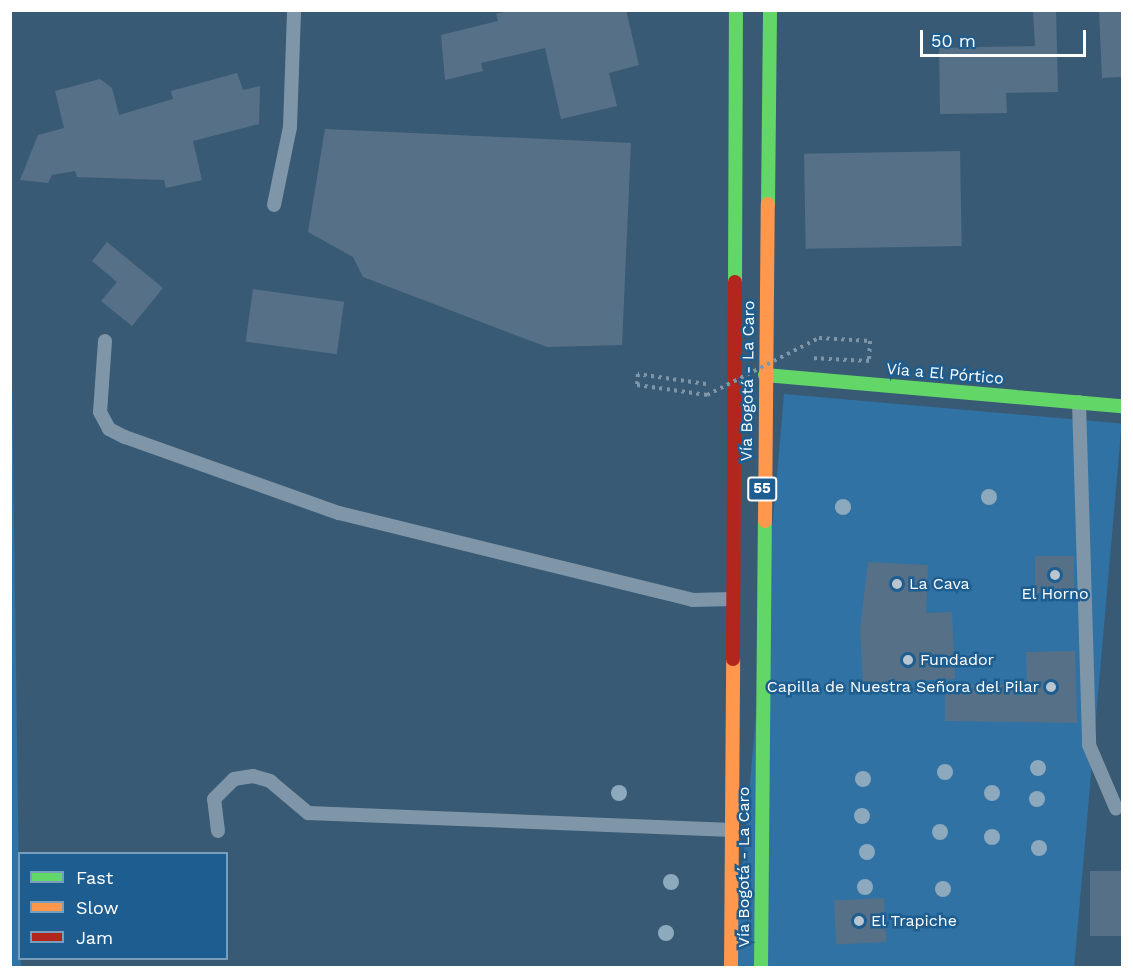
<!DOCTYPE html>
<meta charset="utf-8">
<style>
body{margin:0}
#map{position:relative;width:1133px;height:978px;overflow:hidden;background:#385a75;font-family:"Work Sans",sans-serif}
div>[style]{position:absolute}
.green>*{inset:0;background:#3072a4;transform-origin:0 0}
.building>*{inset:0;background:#567187;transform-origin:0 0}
.lane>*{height:14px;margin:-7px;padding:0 7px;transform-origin:7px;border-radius:7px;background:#7f96a8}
.fast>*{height:14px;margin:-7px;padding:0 7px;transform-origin:7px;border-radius:7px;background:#63d668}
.slow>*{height:14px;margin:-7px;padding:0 7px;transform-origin:7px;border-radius:7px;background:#ff974d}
.jam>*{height:14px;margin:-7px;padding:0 7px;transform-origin:7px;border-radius:7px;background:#b3261e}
.path-bridge>*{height:4px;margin-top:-2px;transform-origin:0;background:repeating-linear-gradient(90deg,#7f96a8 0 3px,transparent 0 7.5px)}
.trees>*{width:16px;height:16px;margin:-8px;border-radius:50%;background:#8da9be}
.dots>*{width:16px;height:16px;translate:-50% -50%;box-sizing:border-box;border:3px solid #1e5d8f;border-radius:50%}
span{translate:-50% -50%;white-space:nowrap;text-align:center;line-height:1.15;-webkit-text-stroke:5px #1e5d8f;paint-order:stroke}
.shield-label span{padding:2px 4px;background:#1e5d8f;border:2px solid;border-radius:4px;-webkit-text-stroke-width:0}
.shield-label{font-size:15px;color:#fff;font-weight:700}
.street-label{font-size:16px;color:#fff}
.poi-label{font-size:16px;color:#fff}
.left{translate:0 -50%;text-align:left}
.right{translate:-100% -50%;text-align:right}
.frame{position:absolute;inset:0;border:12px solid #fff;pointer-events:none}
.legend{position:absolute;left:18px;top:852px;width:210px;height:108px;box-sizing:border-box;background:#1e5d8f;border:2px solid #789ebc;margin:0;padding:8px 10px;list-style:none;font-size:18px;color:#fff}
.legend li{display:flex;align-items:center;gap:12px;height:30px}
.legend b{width:30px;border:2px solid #789ebc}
.scale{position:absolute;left:920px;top:30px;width:166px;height:27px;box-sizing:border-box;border:3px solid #fff;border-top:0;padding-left:8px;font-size:18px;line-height:21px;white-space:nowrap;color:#fff;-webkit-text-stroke:4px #1e5d8f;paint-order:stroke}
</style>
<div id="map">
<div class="green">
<div style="clip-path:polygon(10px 229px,20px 958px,22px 968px,10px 967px)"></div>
<div style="left:784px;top:394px;width:339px;height:574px;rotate:5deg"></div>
</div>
<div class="building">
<div style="clip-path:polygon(511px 10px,626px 10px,639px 65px,609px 73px,617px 106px,561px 119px,545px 48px,481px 63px,483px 71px,445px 80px,441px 35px,498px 21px,496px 14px)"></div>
<div style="clip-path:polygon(1033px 10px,1056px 10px,1058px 92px,1006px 93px,1007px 113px,940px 114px,939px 48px,1035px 46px)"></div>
<div style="clip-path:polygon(1099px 10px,1122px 10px,1122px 77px,1102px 78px)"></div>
<div style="clip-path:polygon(237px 73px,243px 90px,260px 86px,259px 124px,193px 141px,202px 180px,166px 188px,164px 180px,77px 177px,75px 171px,52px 175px,48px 183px,20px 180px,38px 135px,64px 128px,55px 91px,100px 79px,112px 88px,119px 115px,173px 99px,171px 91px)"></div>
<div style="clip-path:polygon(325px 129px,631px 143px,622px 345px,547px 347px,363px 277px,353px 257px,308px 232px)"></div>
<div style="left:960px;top:151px;width:95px;height:156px;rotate:89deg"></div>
<div style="clip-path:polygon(107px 242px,163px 288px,132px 326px,101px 301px,117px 282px,92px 261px)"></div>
<div style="left:253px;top:289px;width:92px;height:53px;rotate:8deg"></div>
<div style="left:1074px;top:556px;width:37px;height:39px;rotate:90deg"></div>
<div style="clip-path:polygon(868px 562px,928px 565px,926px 613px,952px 612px,955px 679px,863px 683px,860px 630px)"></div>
<div style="clip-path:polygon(1075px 651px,1077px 723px,945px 721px,945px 685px,1027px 685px,1026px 652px)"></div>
<div style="left:1122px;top:871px;width:65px;height:32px;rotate:90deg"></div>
<div style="left:884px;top:898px;width:44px;height:50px;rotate:87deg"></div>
</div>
<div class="lane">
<div style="left:274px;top:205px;width:80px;rotate:-78.4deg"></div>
<div style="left:290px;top:127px;width:117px;rotate:-88deg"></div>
<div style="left:105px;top:341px;width:71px;rotate:94deg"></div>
<div style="left:100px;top:412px;width:19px;rotate:62deg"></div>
<div style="left:109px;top:429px;width:18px;rotate:27deg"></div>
<div style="left:125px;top:437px;width:227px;rotate:19.6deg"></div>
<div style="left:339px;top:513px;width:364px;rotate:13.8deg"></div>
<div style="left:692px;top:600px;width:41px;rotate:-1.4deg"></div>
<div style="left:1079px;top:402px;width:343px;rotate:88.3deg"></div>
<div style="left:1089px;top:745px;width:69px;rotate:66.8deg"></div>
<div style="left:218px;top:831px;width:32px;rotate:-97deg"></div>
<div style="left:214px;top:799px;width:28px;rotate:-45deg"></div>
<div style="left:234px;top:779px;width:19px;rotate:-9deg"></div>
<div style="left:253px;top:776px;width:18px;rotate:16deg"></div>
<div style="left:270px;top:781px;width:50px;rotate:40.1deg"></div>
<div style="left:308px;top:813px;width:424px;rotate:2.3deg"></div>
</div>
<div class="fast">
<div style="left:768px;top:204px;width:194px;rotate:-89.4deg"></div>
<div style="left:735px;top:282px;width:272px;rotate:-89.8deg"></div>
<div style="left:765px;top:375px;width:358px;rotate:5deg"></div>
<div style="left:761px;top:968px;width:447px;rotate:-89.5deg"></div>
</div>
<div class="slow">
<div style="left:765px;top:521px;width:317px;rotate:-89.5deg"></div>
<div style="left:731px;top:968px;width:309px;rotate:-89.6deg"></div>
</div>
<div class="jam">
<div style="left:733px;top:659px;width:377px;rotate:-89.7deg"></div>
</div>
<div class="path-bridge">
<div style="left:706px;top:384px;width:69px;rotate:-171.6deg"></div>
<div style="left:638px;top:374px;width:11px;rotate:95deg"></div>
<div style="left:637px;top:385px;width:71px;rotate:8.1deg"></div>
<div style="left:707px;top:395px;width:126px;rotate:-27deg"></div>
<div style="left:819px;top:338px;width:51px;rotate:3.4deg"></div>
<div style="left:870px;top:341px;width:20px;rotate:93deg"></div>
<div style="left:869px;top:361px;width:59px;rotate:-177.1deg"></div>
</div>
<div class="trees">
<div style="left:989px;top:497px"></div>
<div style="left:843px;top:507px"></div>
<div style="left:1038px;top:768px"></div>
<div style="left:945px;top:772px"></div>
<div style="left:863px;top:779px"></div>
<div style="left:619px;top:793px"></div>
<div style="left:992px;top:793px"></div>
<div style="left:1037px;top:799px"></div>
<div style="left:862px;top:816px"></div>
<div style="left:940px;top:832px"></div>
<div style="left:992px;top:837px"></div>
<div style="left:1039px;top:848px"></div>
<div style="left:867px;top:852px"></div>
<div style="left:671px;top:882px"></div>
<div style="left:865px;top:887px"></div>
<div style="left:943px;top:889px"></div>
<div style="left:666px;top:933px"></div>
</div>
<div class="dots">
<div style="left:1055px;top:575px;background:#b9c5cf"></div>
<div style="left:897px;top:584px;background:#b9c5cf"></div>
<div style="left:908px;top:660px;background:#b9c5cf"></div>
<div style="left:1051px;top:687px;background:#b9c5cf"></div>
<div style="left:859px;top:921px;background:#b9c5cf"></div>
</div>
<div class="shield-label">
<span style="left:762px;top:489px">55</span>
</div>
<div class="street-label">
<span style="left:945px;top:374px;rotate:5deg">Vía a El Pórtico</span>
<span style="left:748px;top:381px;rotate:-89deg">Vía Bogotá - La Caro</span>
<span style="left:744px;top:867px;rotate:-90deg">Vía Bogotá - La Caro</span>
</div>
<div class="poi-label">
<span class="left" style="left:909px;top:584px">La Cava</span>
<span style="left:1055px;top:594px">El Horno</span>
<span class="left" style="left:920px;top:660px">Fundador</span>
<span class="right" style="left:1039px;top:687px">Capilla de Nuestra Señora del Pilar</span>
<span class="left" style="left:871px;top:921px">El Trapiche</span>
</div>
<div class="frame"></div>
<ul class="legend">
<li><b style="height:8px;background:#63d668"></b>Fast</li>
<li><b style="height:8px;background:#ff974d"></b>Slow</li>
<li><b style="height:8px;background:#b3261e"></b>Jam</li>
</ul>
<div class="scale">50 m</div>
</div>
